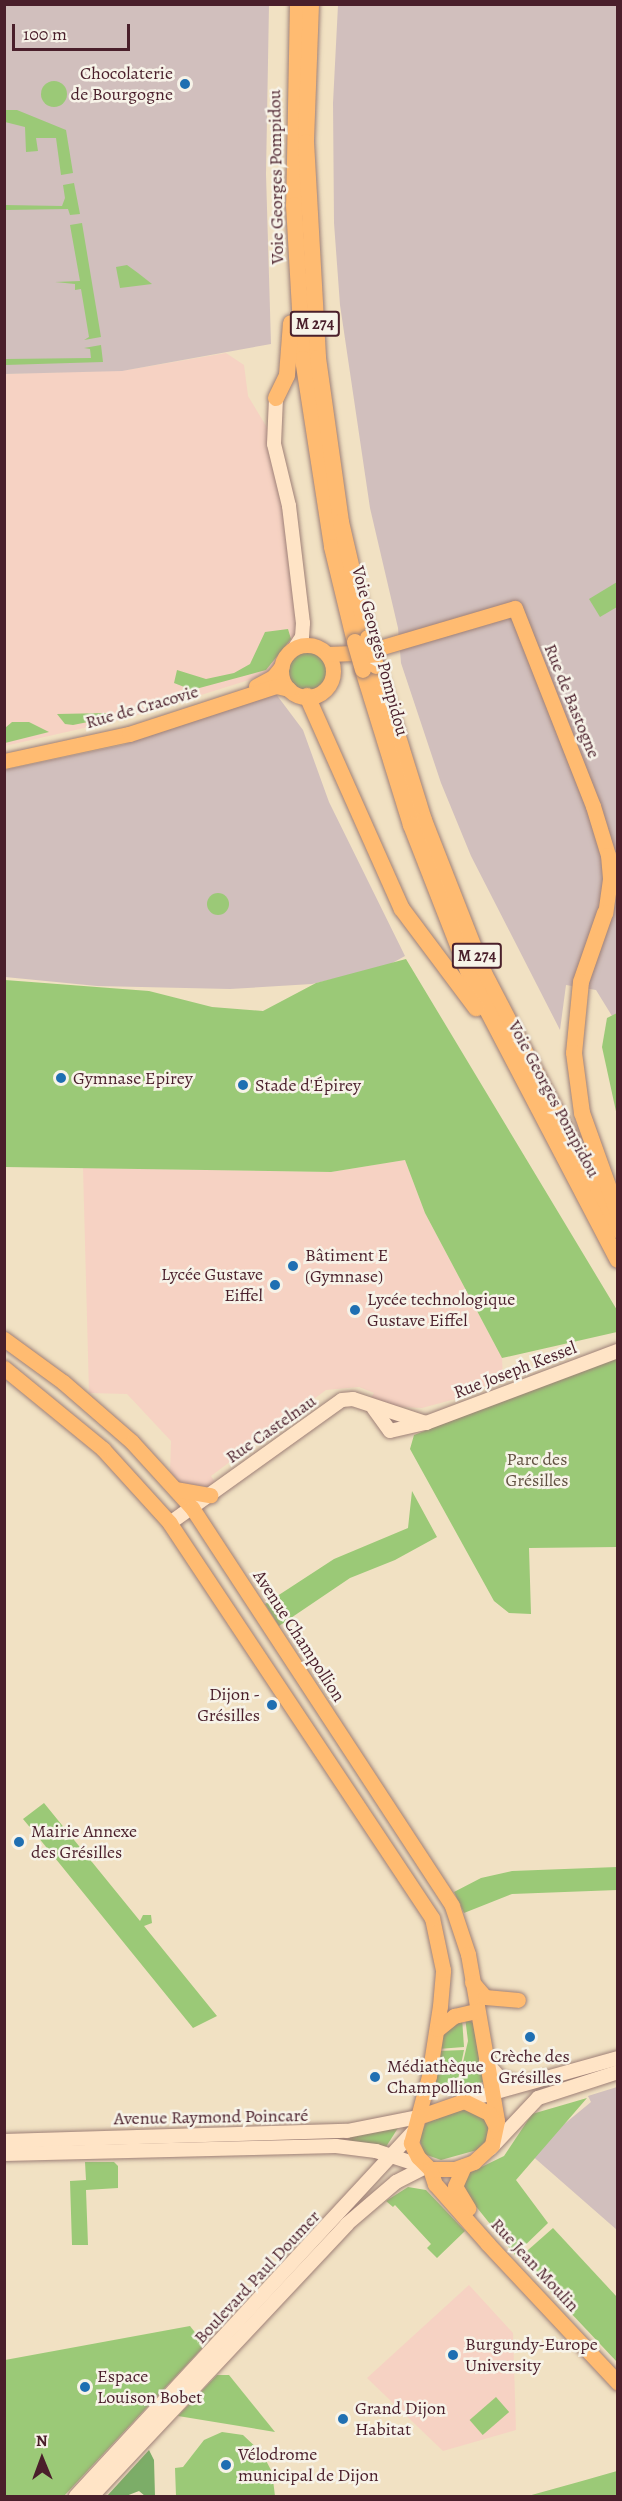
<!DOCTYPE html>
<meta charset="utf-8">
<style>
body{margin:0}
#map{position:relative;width:622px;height:2501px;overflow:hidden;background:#f1e1c3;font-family:Alegreya,serif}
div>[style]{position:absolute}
.built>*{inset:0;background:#f6d2c3}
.industrial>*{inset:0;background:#d1bfbd}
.green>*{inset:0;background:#9bc977;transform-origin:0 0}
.round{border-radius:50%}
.forest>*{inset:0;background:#7cad68}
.roads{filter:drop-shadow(0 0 2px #9e8077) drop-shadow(0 0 2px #9e8077)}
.secondary>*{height:14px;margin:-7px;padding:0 7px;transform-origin:7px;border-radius:7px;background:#ffe4c6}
.primary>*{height:15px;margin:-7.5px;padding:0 7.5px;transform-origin:7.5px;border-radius:7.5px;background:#ffbb71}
.primary>.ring{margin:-7.5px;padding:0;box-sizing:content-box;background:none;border:15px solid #ffbb71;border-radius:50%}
.highway>*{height:16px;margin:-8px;padding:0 8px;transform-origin:8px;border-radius:8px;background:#ffbb71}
.bridges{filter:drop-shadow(0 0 2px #9e8077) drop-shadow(0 0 2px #9e8077)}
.highway-bridge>*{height:16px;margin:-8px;padding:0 8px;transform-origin:8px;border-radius:8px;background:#ffbb71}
.dots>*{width:16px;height:16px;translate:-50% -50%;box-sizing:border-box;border:3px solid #f7f3e8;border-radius:50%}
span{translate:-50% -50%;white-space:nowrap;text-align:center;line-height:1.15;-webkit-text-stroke:5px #f7f3e8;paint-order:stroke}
.shield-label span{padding:2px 4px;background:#f7f3e8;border:2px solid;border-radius:4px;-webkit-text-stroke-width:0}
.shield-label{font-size:16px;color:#4a1f2b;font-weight:700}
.poi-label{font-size:18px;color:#4a1f2b}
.right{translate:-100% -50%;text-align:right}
.left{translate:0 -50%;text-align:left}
.street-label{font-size:18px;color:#4a1f2b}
.park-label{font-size:18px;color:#625242}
.frame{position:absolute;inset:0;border:6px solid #4a1f2b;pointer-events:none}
.north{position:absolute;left:12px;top:2429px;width:60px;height:60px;-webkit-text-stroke:4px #f7f3e8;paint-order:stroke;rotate:359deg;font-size:16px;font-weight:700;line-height:24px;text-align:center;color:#4a1f2b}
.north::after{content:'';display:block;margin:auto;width:21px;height:27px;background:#4a1f2b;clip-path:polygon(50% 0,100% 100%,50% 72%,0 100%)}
.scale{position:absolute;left:12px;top:24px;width:118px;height:27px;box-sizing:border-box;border:3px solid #4a1f2b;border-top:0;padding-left:8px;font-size:18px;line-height:21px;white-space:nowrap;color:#4a1f2b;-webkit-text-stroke:4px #f7f3e8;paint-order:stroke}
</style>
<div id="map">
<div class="built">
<div style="clip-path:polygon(226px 353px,244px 365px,248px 396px,274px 439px,298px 622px,297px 642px,268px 674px,128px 718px,5px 746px,4px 374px,127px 370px)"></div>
<div style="clip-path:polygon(405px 1160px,425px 1213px,502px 1358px,503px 1378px,459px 1398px,422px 1408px,366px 1405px,374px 1393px,359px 1387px,326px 1390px,211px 1476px,219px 1488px,192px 1508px,170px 1474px,171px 1441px,127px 1394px,89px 1393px,83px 1168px,331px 1172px)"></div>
<div style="clip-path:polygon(469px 2285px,513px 2333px,516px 2430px,443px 2451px,367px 2378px)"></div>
</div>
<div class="industrial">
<div style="clip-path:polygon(4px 5px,269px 5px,266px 174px,271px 344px,122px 371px,5px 374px)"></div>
<div style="clip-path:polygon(338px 5px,617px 5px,618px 1013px,612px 1016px,596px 990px,566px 985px,560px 1030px,471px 856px,441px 783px,401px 663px,398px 628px,370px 508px,340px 305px,334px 223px,333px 103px)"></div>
<div style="clip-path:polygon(276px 694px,303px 730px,329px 802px,405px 956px,385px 967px,312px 984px,230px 989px,97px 986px,5px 977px,4px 770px,122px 745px)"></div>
<div style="clip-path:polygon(617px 2087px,617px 2230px,529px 2153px,591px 2102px,588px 2096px)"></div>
</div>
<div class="green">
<div class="round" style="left:41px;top:81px;width:26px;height:26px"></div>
<div style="clip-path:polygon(5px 110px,17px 110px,66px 130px,73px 173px,61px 175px,56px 138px,36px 138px,38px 151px,26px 152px,25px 127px,5px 122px)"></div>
<div style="clip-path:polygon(74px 183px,80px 214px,70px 215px,68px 209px,5px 210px,5px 205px,62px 206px,65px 198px,63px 185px)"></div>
<div style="clip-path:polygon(82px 223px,101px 337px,84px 340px,89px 337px,81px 289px,75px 290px,75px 284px,55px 282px,80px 281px,70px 225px)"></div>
<div style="clip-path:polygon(127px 265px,138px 273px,152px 284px,120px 288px,116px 267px)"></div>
<div style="clip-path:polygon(101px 345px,103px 362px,5px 365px,5px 359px,91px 358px,90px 349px,84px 348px)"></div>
<div style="clip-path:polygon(617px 582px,617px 607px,600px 617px,589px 599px)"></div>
<div style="clip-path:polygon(288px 629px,291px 639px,266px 670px,192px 690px,174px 683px,177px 670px,206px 679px,234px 673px,250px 664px,265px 632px)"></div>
<div class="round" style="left:288px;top:650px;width:40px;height:40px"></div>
<div style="clip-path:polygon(107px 713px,108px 718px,73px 725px,65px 724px,57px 714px)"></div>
<div style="clip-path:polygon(12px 722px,29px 722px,49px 732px,5px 743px,5px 728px)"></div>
<div class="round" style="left:207px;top:893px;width:22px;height:22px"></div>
<div style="clip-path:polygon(406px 959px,617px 1310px,617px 1332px,502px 1358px,425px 1213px,405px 1160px,331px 1172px,5px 1167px,5px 980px,149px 991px,212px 1007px,263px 1011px,316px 983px)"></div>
<div style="clip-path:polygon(617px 1013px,617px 1116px,602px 1047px,607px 1018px)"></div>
<div style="clip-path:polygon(617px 1357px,617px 1547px,529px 1548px,531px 1614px,509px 1613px,494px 1601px,410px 1449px,414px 1435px)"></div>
<div style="clip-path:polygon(412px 1491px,437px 1537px,395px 1560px,350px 1578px,279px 1626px,265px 1604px,334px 1559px,408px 1528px)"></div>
<div style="clip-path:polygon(44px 1803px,140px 1921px,143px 1915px,151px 1915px,152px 1923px,144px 1926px,217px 2016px,193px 2028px,38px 1837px,23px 1819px)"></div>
<div style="clip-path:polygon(617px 1867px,617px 1890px,512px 1894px,464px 1913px,454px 1892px,481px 1878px,512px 1871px)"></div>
<div style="clip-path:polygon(465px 2017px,473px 2023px,483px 2082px,461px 2088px,460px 2075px,468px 2041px)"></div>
<div style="clip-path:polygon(462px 2018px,464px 2047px,438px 2049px,442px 2032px)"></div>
<div style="clip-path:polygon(464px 2050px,456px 2089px,427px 2097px,438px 2051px)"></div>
<div style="clip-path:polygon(587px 2098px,516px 2180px,548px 2223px,515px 2255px,462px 2189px,463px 2176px,504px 2156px,532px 2114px)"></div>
<div style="clip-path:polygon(466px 2108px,490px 2122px,488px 2139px,477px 2150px,441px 2160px,424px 2154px,419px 2137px,426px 2123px)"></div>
<div style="clip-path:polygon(398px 2128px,384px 2150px,349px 2142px,347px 2134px)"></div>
<div style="clip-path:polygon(85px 2162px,114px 2162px,118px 2166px,118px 2188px,86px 2190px,88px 2245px,72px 2245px,70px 2181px,86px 2180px)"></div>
<div style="clip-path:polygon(408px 2187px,426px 2190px,465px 2231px,437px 2258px,427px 2248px,431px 2244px,395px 2205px,393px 2207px,386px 2201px)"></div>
<div style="clip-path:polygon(553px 2228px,617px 2297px,617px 2362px,519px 2258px)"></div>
<div style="clip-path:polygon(190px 2326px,205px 2345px,64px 2496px,5px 2496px,5px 2360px)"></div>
<div style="clip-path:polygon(217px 2375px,229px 2375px,275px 2432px,178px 2416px)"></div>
<div style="left:496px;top:2397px;width:20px;height:35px;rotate:49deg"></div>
<div style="clip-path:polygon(222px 2432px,243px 2435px,262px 2453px,272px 2472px,275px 2496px,176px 2496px,175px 2468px,183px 2467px,204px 2440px)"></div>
<div style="clip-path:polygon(617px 2471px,617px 2496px,528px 2496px,582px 2481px)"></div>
</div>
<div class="forest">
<div style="clip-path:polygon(149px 2450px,154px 2460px,155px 2496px,145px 2496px,139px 2491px,126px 2496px,107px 2496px)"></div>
</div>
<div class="roads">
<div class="secondary">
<div style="left:276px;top:398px;width:46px;rotate:92.5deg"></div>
<div style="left:274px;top:444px;width:64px;rotate:76.4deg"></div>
<div style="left:289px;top:506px;width:118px;rotate:83.2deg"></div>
<div style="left:303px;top:623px;width:14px;rotate:94deg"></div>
<div style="left:302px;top:637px;width:14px;rotate:124deg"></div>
<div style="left:374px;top:1409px;width:27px;rotate:54deg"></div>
<div style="left:390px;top:1431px;width:37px;rotate:-13deg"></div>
<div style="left:426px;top:1423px;width:205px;rotate:-20.6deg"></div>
<div style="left:170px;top:1523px;width:211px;rotate:-35.6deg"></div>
<div style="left:342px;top:1400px;width:11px;rotate:-5deg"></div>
<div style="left:353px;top:1399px;width:77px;rotate:18.2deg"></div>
<div style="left:486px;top:2062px;width:21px;rotate:49deg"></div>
<div style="left:500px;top:2078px;width:21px;rotate:17deg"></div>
<div style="left:464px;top:2101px;width:160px;rotate:-15.6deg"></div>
<div style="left:4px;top:2141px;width:343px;rotate:-1.7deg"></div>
<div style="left:347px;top:2131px;width:72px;rotate:-11.2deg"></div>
<div style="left:490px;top:2149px;width:70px;rotate:-46.7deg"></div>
<div style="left:538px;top:2098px;width:84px;rotate:-18deg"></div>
<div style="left:4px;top:2154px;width:332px;rotate:-1.4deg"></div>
<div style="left:336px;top:2146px;width:40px;rotate:7.1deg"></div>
<div style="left:376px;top:2151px;width:52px;rotate:18.1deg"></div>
<div style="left:76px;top:2496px;width:496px;rotate:-47.2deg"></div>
<div style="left:92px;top:2496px;width:373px;rotate:-46.8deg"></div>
<div style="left:347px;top:2224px;width:65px;rotate:-40.6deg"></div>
<div style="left:396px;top:2182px;width:33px;rotate:-27deg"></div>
</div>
<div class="primary">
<div class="ring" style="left:281px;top:645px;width:37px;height:37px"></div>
<div style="left:327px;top:654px;width:35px;rotate:-2deg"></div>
<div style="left:362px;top:653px;width:159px;rotate:-16.4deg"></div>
<div style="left:515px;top:608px;width:213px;rotate:68.5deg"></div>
<div style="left:593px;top:806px;width:51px;rotate:73deg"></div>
<div style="left:608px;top:855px;width:24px;rotate:85deg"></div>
<div style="left:610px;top:879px;width:34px;rotate:98deg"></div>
<div style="left:256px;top:686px;width:19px;rotate:-28deg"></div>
<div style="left:273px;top:677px;width:14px;rotate:-51deg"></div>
<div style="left:4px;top:761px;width:128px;rotate:-12.2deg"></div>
<div style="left:129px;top:734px;width:155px;rotate:-18.1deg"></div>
<div style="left:276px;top:686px;width:13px;rotate:13deg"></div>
<div style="left:4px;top:1339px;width:73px;rotate:36.1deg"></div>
<div style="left:63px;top:1382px;width:91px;rotate:41deg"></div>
<div style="left:132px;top:1442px;width:89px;rotate:47.7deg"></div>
<div style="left:192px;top:1508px;width:475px;rotate:56.8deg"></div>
<div style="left:452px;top:1906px;width:51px;rotate:71.6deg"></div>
<div style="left:468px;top:1954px;width:169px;rotate:80.1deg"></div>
<div style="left:497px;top:2121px;width:25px;rotate:102deg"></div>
<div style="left:492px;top:2145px;width:25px;rotate:137deg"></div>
<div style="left:474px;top:2162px;width:20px;rotate:160deg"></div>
<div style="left:455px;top:2169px;width:25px;rotate:180deg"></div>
<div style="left:430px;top:2169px;width:17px;rotate:-135deg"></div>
<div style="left:418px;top:2157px;width:16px;rotate:-117deg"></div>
<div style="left:411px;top:2143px;width:69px;rotate:-75deg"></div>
<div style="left:429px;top:2076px;width:71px;rotate:-81.1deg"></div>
<div style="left:440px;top:2006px;width:36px;rotate:-85deg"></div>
<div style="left:443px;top:1970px;width:53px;rotate:-101.9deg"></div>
<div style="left:432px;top:1918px;width:474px;rotate:-123.6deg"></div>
<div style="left:170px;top:1523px;width:100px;rotate:-132.2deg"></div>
<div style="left:103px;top:1449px;width:128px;rotate:-140.7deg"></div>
<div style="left:175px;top:1489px;width:36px;rotate:10deg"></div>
<div style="left:472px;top:1982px;width:20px;rotate:49deg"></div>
<div style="left:485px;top:1997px;width:33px;rotate:5deg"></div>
<div style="left:438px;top:2029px;width:21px;rotate:-39deg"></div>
<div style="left:454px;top:2016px;width:23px;rotate:-13deg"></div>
<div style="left:418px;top:2117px;width:49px;rotate:-19.2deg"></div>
<div style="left:464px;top:2101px;width:28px;rotate:26deg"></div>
<div style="left:489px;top:2113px;width:13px;rotate:63deg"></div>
<div style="left:464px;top:2166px;width:22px;rotate:114deg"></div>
<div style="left:455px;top:2186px;width:26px;rotate:59deg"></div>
<div style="left:430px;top:2169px;width:16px;rotate:72deg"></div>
<div style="left:435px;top:2184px;width:80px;rotate:48.5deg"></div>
<div style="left:488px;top:2244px;width:190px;rotate:46.9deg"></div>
</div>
<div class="highway">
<div style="left:298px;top:4px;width:201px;rotate:91.1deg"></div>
<div style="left:294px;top:205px;width:154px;rotate:86.7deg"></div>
<div style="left:303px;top:359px;width:190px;rotate:81.2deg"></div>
<div style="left:332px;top:547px;width:98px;rotate:76.4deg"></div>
<div style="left:311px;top:4px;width:138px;rotate:92.1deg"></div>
<div style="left:306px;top:142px;width:216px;rotate:86.8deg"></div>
<div style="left:318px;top:358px;width:166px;rotate:82deg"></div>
<div style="left:341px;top:522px;width:119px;rotate:76.9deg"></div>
<div style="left:276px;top:398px;width:25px;rotate:-64deg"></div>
<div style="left:287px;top:375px;width:52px;rotate:-85.6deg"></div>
<div style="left:376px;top:666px;width:161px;rotate:72.7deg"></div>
<div style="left:424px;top:820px;width:164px;rotate:68.6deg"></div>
<div style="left:484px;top:973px;width:290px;rotate:62.5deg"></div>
<div style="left:363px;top:670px;width:162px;rotate:72.8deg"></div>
<div style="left:411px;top:825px;width:165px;rotate:68.7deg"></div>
<div style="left:471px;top:979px;width:317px;rotate:62.4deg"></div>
<div style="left:307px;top:696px;width:233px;rotate:66deg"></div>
<div style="left:402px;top:909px;width:124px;rotate:53.2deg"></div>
<div style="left:605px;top:913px;width:73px;rotate:109.2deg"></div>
<div style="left:581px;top:982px;width:71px;rotate:95.6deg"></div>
<div style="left:574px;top:1053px;width:61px;rotate:82.4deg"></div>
<div style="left:582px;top:1113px;width:104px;rotate:70.3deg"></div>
</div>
</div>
<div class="bridges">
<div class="highway-bridge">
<div style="left:368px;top:638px;width:29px;rotate:74deg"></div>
<div style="left:355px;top:642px;width:29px;rotate:74deg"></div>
</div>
</div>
<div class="dots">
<div style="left:185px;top:84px;background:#1f6fb2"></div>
<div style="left:61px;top:1078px;background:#1f6fb2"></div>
<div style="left:243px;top:1085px;background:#1f6fb2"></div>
<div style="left:293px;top:1266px;background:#1f6fb2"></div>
<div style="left:275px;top:1285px;background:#1f6fb2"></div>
<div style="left:355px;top:1310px;background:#1f6fb2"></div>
<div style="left:272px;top:1705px;background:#1f6fb2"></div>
<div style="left:19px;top:1842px;background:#1f6fb2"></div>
<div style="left:530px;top:2037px;background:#1f6fb2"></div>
<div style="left:375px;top:2077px;background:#1f6fb2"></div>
<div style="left:453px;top:2355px;background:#1f6fb2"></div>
<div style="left:85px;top:2387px;background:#1f6fb2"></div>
<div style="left:343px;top:2419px;background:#1f6fb2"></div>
<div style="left:226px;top:2465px;background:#1f6fb2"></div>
</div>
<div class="shield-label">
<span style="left:315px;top:324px">M 274</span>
<span style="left:477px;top:956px">M 274</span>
</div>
<div class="poi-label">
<span class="right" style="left:173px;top:84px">Chocolaterie<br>de Bourgogne</span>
<span class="left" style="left:73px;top:1078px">Gymnase Epirey</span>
<span class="left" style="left:255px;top:1085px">Stade d'Épirey</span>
<span class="left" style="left:305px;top:1266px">Bâtiment E<br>(Gymnase)</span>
<span class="right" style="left:263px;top:1285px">Lycée Gustave<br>Eiffel</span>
<span class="left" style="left:367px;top:1310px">Lycée technologique<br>Gustave Eiffel</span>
<span class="right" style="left:260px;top:1705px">Dijon -<br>Grésilles</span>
<span class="left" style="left:31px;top:1842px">Mairie Annexe<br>des Grésilles</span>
<span style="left:530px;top:2067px">Crèche des<br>Grésilles</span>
<span class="left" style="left:387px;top:2077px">Médiathèque<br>Champollion</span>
<span class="left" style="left:465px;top:2355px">Burgundy-Europe<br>University</span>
<span class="left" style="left:97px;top:2387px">Espace<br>Louison Bobet</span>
<span class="left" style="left:355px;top:2419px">Grand Dijon<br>Habitat</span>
<span class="left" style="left:238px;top:2465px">Vélodrome<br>municipal de Dijon</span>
</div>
<div class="street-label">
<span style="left:276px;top:177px;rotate:-91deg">Voie Georges Pompidou</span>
<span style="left:380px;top:651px;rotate:75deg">Voie Georges Pompidou</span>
<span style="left:572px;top:701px;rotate:68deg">Rue de Bastogne</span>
<span style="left:142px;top:707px;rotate:-16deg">Rue de Cracovie</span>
<span style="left:554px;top:1099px;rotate:62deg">Voie Georges Pompidou</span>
<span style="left:515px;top:1370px;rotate:-21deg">Rue Joseph Kessel</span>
<span style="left:271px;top:1429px;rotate:-35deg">Rue Castelnau</span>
<span style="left:299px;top:1636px;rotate:57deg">Avenue Champollion</span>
<span style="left:211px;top:2117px;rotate:-1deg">Avenue Raymond Poincaré</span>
<span style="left:535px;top:2265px;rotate:47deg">Rue Jean Moulin</span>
<span style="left:257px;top:2277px;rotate:-47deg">Boulevard Paul Doumer</span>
</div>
<div class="park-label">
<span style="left:537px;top:1470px">Parc des<br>Grésilles</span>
</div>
<div class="frame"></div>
<div class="north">N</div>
<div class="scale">100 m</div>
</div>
